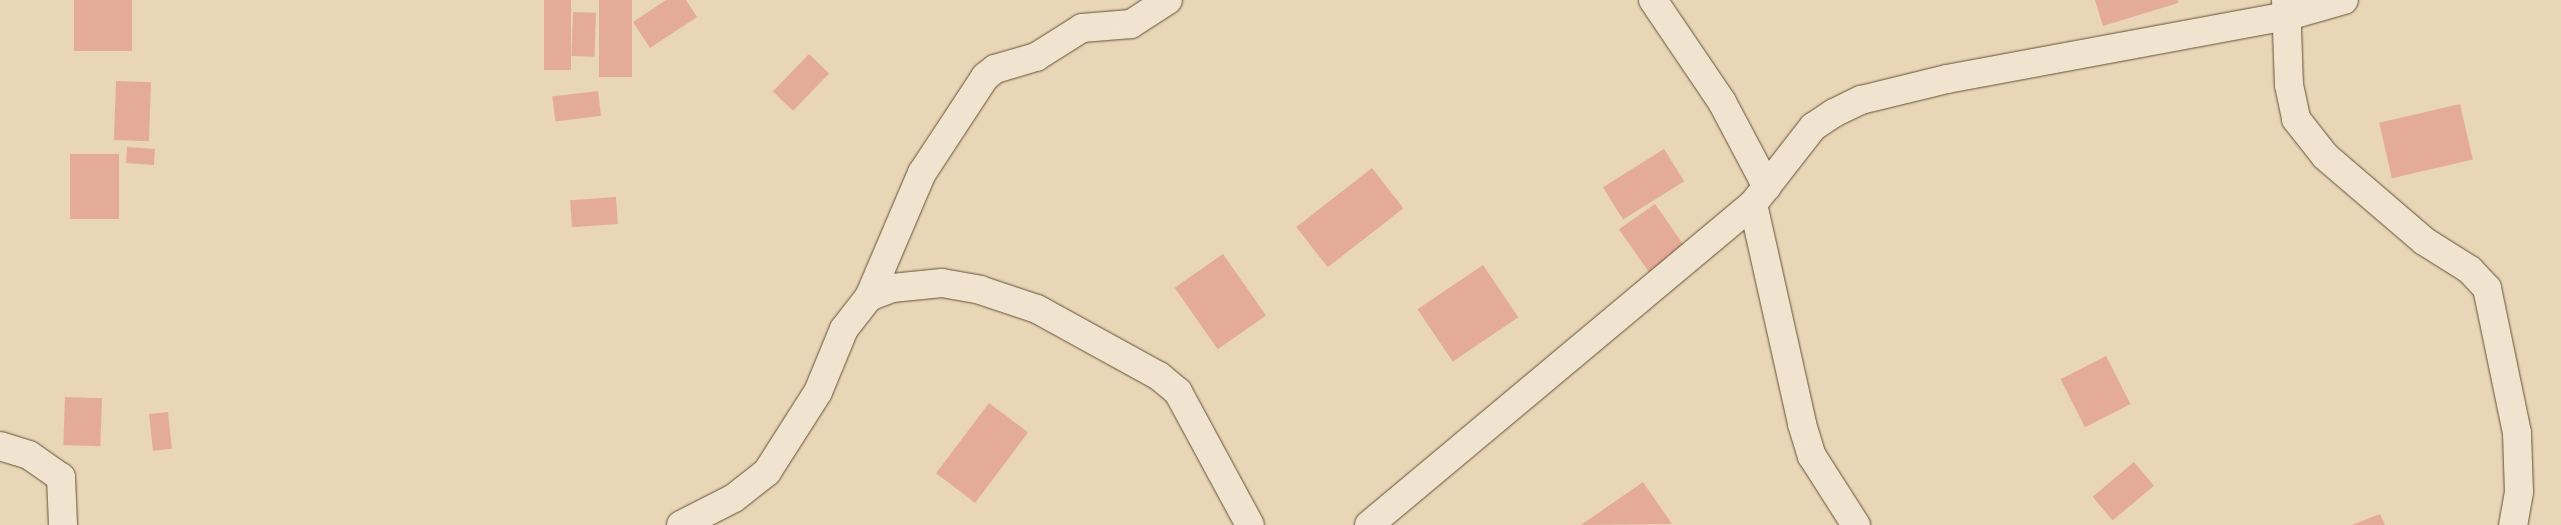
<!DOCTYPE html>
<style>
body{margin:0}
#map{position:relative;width:2561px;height:525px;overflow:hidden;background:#e8d6b6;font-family:"IM FELL Double Pica",serif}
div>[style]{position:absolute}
.building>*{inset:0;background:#e4ac98;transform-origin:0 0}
.roads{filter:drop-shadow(0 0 1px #665036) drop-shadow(0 0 1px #665036)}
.minor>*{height:28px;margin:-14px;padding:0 14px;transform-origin:14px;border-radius:14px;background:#f0e4d0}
span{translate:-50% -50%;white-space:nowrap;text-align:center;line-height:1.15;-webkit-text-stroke:4px #f0e4d0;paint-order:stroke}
</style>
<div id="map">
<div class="building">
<div style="left:74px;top:0;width:58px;height:51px"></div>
<div style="left:544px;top:0;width:27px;height:70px"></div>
<div style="left:599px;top:0;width:33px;height:77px"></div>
<div style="clip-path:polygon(666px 0,686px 0,697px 17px,650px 48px,633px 22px)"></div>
<div style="clip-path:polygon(2095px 0,2178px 0,2178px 3px,2103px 26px)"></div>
<div style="left:573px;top:12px;width:23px;height:44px;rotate:2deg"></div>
<div style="left:809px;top:54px;width:28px;height:52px;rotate:44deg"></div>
<div style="left:116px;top:81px;width:35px;height:59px;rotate:2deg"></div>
<div style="left:598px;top:91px;width:25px;height:46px;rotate:83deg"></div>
<div style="left:2460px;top:104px;width:57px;height:83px;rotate:77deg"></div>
<div style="left:155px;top:149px;width:16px;height:28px;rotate:94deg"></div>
<div style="left:1664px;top:149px;width:38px;height:72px;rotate:58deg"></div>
<div style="left:70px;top:154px;width:49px;height:65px"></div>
<div style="left:1372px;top:168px;width:51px;height:96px;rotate:52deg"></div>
<div style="left:616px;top:197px;width:27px;height:46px;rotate:86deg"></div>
<div style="left:1655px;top:204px;width:56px;height:44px;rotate:55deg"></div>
<div style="left:1223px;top:254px;width:75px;height:59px;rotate:55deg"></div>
<div style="left:1483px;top:265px;width:63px;height:79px;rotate:56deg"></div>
<div style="left:2106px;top:356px;width:54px;height:51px;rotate:63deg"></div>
<div style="left:65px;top:397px;width:37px;height:48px;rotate:2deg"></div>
<div style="left:989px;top:403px;width:49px;height:88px;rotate:37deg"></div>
<div style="left:168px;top:412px;width:37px;height:19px;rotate:84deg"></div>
<div style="left:2134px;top:462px;width:31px;height:54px;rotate:50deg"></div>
<div style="clip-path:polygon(1643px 482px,1672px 524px,1581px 525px)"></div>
<div style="clip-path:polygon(2380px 514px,2385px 525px,2352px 525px)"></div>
</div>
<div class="roads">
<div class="minor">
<div style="left:1653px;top:0;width:123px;rotate:55.9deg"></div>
<div style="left:1722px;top:102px;width:96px;rotate:62.1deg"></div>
<div style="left:2286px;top:0;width:85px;rotate:88deg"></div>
<div style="left:2289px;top:85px;width:35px;rotate:78deg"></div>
<div style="left:2296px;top:119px;width:47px;rotate:51.9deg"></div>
<div style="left:2325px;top:156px;width:130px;rotate:40.6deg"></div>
<div style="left:2424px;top:241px;width:54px;rotate:32.2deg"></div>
<div style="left:2470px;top:270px;width:25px;rotate:47deg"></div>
<div style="left:2487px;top:288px;width:148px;rotate:78.3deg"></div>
<div style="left:2517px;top:433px;width:59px;rotate:88.1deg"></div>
<div style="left:2519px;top:492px;width:34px;rotate:100deg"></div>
<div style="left:1753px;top:204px;width:225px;rotate:77.4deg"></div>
<div style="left:1802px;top:424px;width:34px;rotate:73deg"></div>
<div style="left:1812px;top:456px;width:82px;rotate:57.5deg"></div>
<div style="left:869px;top:297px;width:135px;rotate:-66.9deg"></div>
<div style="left:922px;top:173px;width:115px;rotate:-56.7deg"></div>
<div style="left:985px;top:77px;width:13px;rotate:-39deg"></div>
<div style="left:995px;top:69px;width:43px;rotate:-16.3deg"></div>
<div style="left:1036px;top:57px;width:54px;rotate:-32.2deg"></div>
<div style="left:1082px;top:28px;width:49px;rotate:-4.7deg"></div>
<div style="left:1131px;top:24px;width:44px;rotate:-33deg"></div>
<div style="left:0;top:446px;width:30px;rotate:17deg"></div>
<div style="left:29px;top:455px;width:39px;rotate:35deg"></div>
<div style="left:61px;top:477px;width:48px;rotate:87.6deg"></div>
<div style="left:681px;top:525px;width:59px;rotate:-27deg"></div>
<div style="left:734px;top:498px;width:42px;rotate:-38.2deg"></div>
<div style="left:767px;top:472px;width:95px;rotate:-57.5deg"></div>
<div style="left:818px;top:392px;width:68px;rotate:-67.6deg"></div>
<div style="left:844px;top:329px;width:41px;rotate:-52deg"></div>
<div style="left:869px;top:297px;width:25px;rotate:-21deg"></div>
<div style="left:892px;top:288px;width:50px;rotate:-5.7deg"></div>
<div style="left:942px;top:283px;width:39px;rotate:10deg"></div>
<div style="left:980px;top:290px;width:60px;rotate:18.4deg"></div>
<div style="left:1037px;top:309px;width:139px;rotate:28.8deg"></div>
<div style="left:1159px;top:376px;width:25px;rotate:40deg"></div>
<div style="left:1178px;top:392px;width:151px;rotate:61.6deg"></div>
<div style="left:1369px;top:525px;width:500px;rotate:-39.89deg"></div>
<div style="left:1753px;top:204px;width:98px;rotate:-52.1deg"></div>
<div style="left:1813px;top:127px;width:25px;rotate:-34deg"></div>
<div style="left:1834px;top:113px;width:30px;rotate:-26deg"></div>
<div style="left:1861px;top:100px;width:89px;rotate:-13.7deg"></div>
<div style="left:1947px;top:79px;width:347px;rotate:-10.5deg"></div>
<div style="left:2288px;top:16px;width:58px;rotate:-15.9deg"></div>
</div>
</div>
</div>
